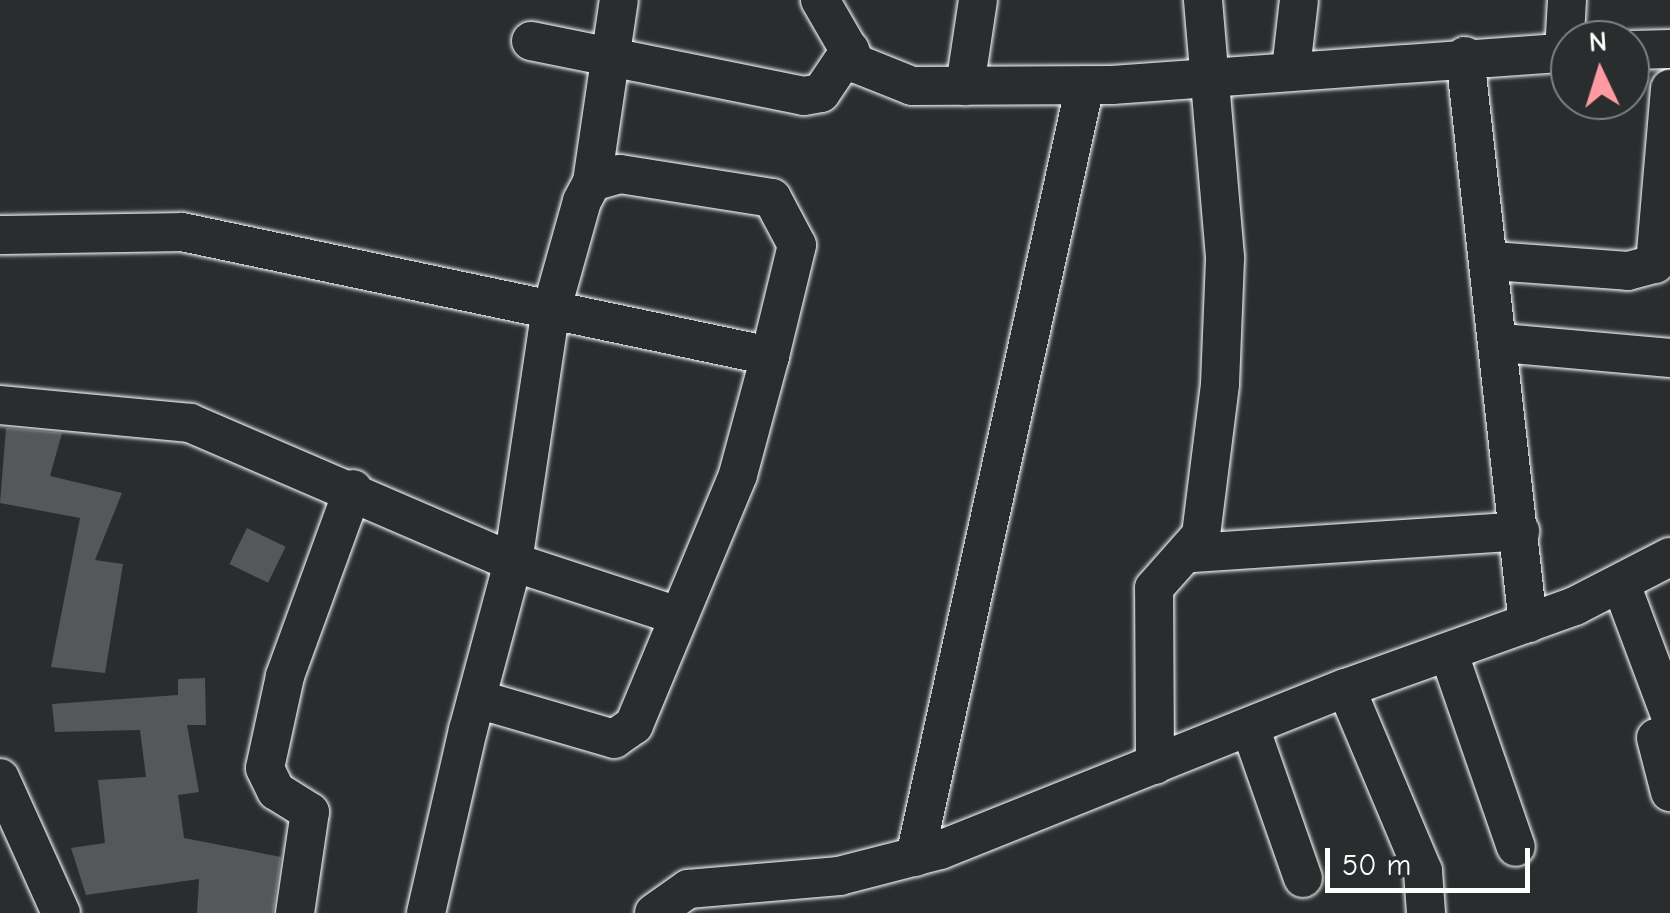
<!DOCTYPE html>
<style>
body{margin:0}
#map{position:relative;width:1670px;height:913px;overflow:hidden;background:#2a2d2e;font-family:"Comic Neue",sans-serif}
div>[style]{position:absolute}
.building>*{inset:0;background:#555758;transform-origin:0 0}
.roads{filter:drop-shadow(0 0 2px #fff) drop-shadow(0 0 2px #fff)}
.minor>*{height:38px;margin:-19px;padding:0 19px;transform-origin:19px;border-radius:19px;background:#2a2d2e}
span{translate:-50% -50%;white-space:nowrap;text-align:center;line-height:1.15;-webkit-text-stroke:8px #2a2d2e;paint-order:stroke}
.north{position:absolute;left:1550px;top:20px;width:100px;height:100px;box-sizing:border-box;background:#2a2d2e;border:2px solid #7f8182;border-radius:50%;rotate:356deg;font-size:28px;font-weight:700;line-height:40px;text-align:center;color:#fff}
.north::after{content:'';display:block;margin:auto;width:35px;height:45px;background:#ff9aa2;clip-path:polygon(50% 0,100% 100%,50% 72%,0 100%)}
.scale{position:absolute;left:1325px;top:848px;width:205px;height:45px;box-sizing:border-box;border:5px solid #fff;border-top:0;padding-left:12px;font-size:30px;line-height:35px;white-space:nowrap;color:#fff;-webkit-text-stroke:8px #2a2d2e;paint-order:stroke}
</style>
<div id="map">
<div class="building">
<div style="clip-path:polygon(6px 428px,62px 433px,50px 476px,122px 493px,95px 560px,123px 564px,105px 673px,51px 667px,80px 518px,0 503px)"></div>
<div style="left:247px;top:528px;width:43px;height:40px;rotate:26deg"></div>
<div style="clip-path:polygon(205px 678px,206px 725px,187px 725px,199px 792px,178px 795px,184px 838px,281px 857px,273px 913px,197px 913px,199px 879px,86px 895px,71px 848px,105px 843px,98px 780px,146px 777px,140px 730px,55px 732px,52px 704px,178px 695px,178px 679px)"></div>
</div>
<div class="roads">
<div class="minor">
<div style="left:820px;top:0;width:74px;rotate:60deg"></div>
<div style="left:857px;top:64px;width:59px;rotate:21.8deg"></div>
<div style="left:912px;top:86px;width:200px;rotate:-0.3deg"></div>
<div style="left:1112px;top:85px;width:459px;rotate:-4.1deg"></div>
<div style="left:531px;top:41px;width:278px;rotate:11.4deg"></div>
<div style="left:804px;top:96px;width:17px;rotate:-10deg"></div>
<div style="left:821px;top:93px;width:52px;rotate:-56deg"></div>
<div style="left:1630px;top:50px;width:40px;rotate:-1.4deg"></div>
<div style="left:1564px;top:52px;width:52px;rotate:-86.7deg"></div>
<div style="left:1465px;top:56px;width:571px;rotate:83.67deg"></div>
<div style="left:1291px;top:69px;width:69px;rotate:-83.4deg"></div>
<div style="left:965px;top:86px;width:87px;rotate:-81.4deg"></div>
<div style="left:592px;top:182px;width:184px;rotate:-81.6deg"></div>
<div style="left:0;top:235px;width:182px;rotate:-0.9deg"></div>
<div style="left:182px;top:232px;width:601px;rotate:11.91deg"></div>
<div style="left:1493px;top:261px;width:135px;rotate:4.2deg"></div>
<div style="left:1628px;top:271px;width:28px;rotate:-15deg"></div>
<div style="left:1655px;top:264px;width:176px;rotate:-85.1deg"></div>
<div style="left:1502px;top:343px;width:169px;rotate:5.1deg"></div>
<div style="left:0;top:405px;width:191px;rotate:5.4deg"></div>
<div style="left:190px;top:423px;width:352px;rotate:23.3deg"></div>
<div style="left:513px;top:562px;width:174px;rotate:18.1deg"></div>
<div style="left:1193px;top:553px;width:328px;rotate:-3.8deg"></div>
<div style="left:1621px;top:584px;width:140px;rotate:69.5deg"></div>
<div style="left:1449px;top:654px;width:204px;rotate:70.9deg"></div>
<div style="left:1346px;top:688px;width:243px;rotate:-19.7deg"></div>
<div style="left:1575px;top:606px;width:107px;rotate:-27.3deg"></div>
<div style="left:1250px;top:727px;width:160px;rotate:70.7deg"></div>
<div style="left:1656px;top:738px;width:56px;rotate:75.5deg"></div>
<div style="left:1155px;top:765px;width:177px;rotate:-90.3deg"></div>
<div style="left:1154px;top:588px;width:71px;rotate:-48.4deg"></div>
<div style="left:1201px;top:535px;width:152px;rotate:-82.8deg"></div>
<div style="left:1220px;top:384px;width:127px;rotate:-87.7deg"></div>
<div style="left:1225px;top:257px;width:258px;rotate:-94.9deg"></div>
<div style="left:0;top:778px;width:148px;rotate:65.7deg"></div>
<div style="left:915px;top:857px;width:790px;rotate:-77.58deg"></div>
<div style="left:295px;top:913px;width:102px;rotate:-81.6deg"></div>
<div style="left:310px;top:812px;width:40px;rotate:-148deg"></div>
<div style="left:276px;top:791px;width:25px;rotate:-116deg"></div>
<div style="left:265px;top:768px;width:94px;rotate:-77.7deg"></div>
<div style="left:285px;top:676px;width:199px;rotate:-70deg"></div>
<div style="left:426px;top:913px;width:188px;rotate:-77.1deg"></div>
<div style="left:468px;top:730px;width:174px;rotate:-75deg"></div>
<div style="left:513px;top:562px;width:250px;rotate:-81.5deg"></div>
<div style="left:550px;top:315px;width:118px;rotate:-74.3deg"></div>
<div style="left:582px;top:201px;width:21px;rotate:-62deg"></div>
<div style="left:592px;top:182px;width:29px;rotate:-16deg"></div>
<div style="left:620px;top:174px;width:154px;rotate:9deg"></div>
<div style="left:772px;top:198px;width:53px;rotate:62deg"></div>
<div style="left:797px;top:245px;width:114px;rotate:103.7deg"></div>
<div style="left:770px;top:356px;width:123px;rotate:105.1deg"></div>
<div style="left:738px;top:475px;width:271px;rotate:112.6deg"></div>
<div style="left:634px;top:725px;width:24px;rotate:145deg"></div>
<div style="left:614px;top:739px;width:143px;rotate:-163.7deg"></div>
<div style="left:654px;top:913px;width:42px;rotate:-35.2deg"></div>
<div style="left:688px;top:889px;width:152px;rotate:-4.9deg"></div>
<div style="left:839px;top:876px;width:104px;rotate:-14.4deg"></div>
<div style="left:940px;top:850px;width:437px;rotate:-21.8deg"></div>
<div style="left:1346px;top:688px;width:199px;rotate:67.2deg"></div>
<div style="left:1423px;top:871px;width:42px;rotate:85.9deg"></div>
</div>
</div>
<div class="north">N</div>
<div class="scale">50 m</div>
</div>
